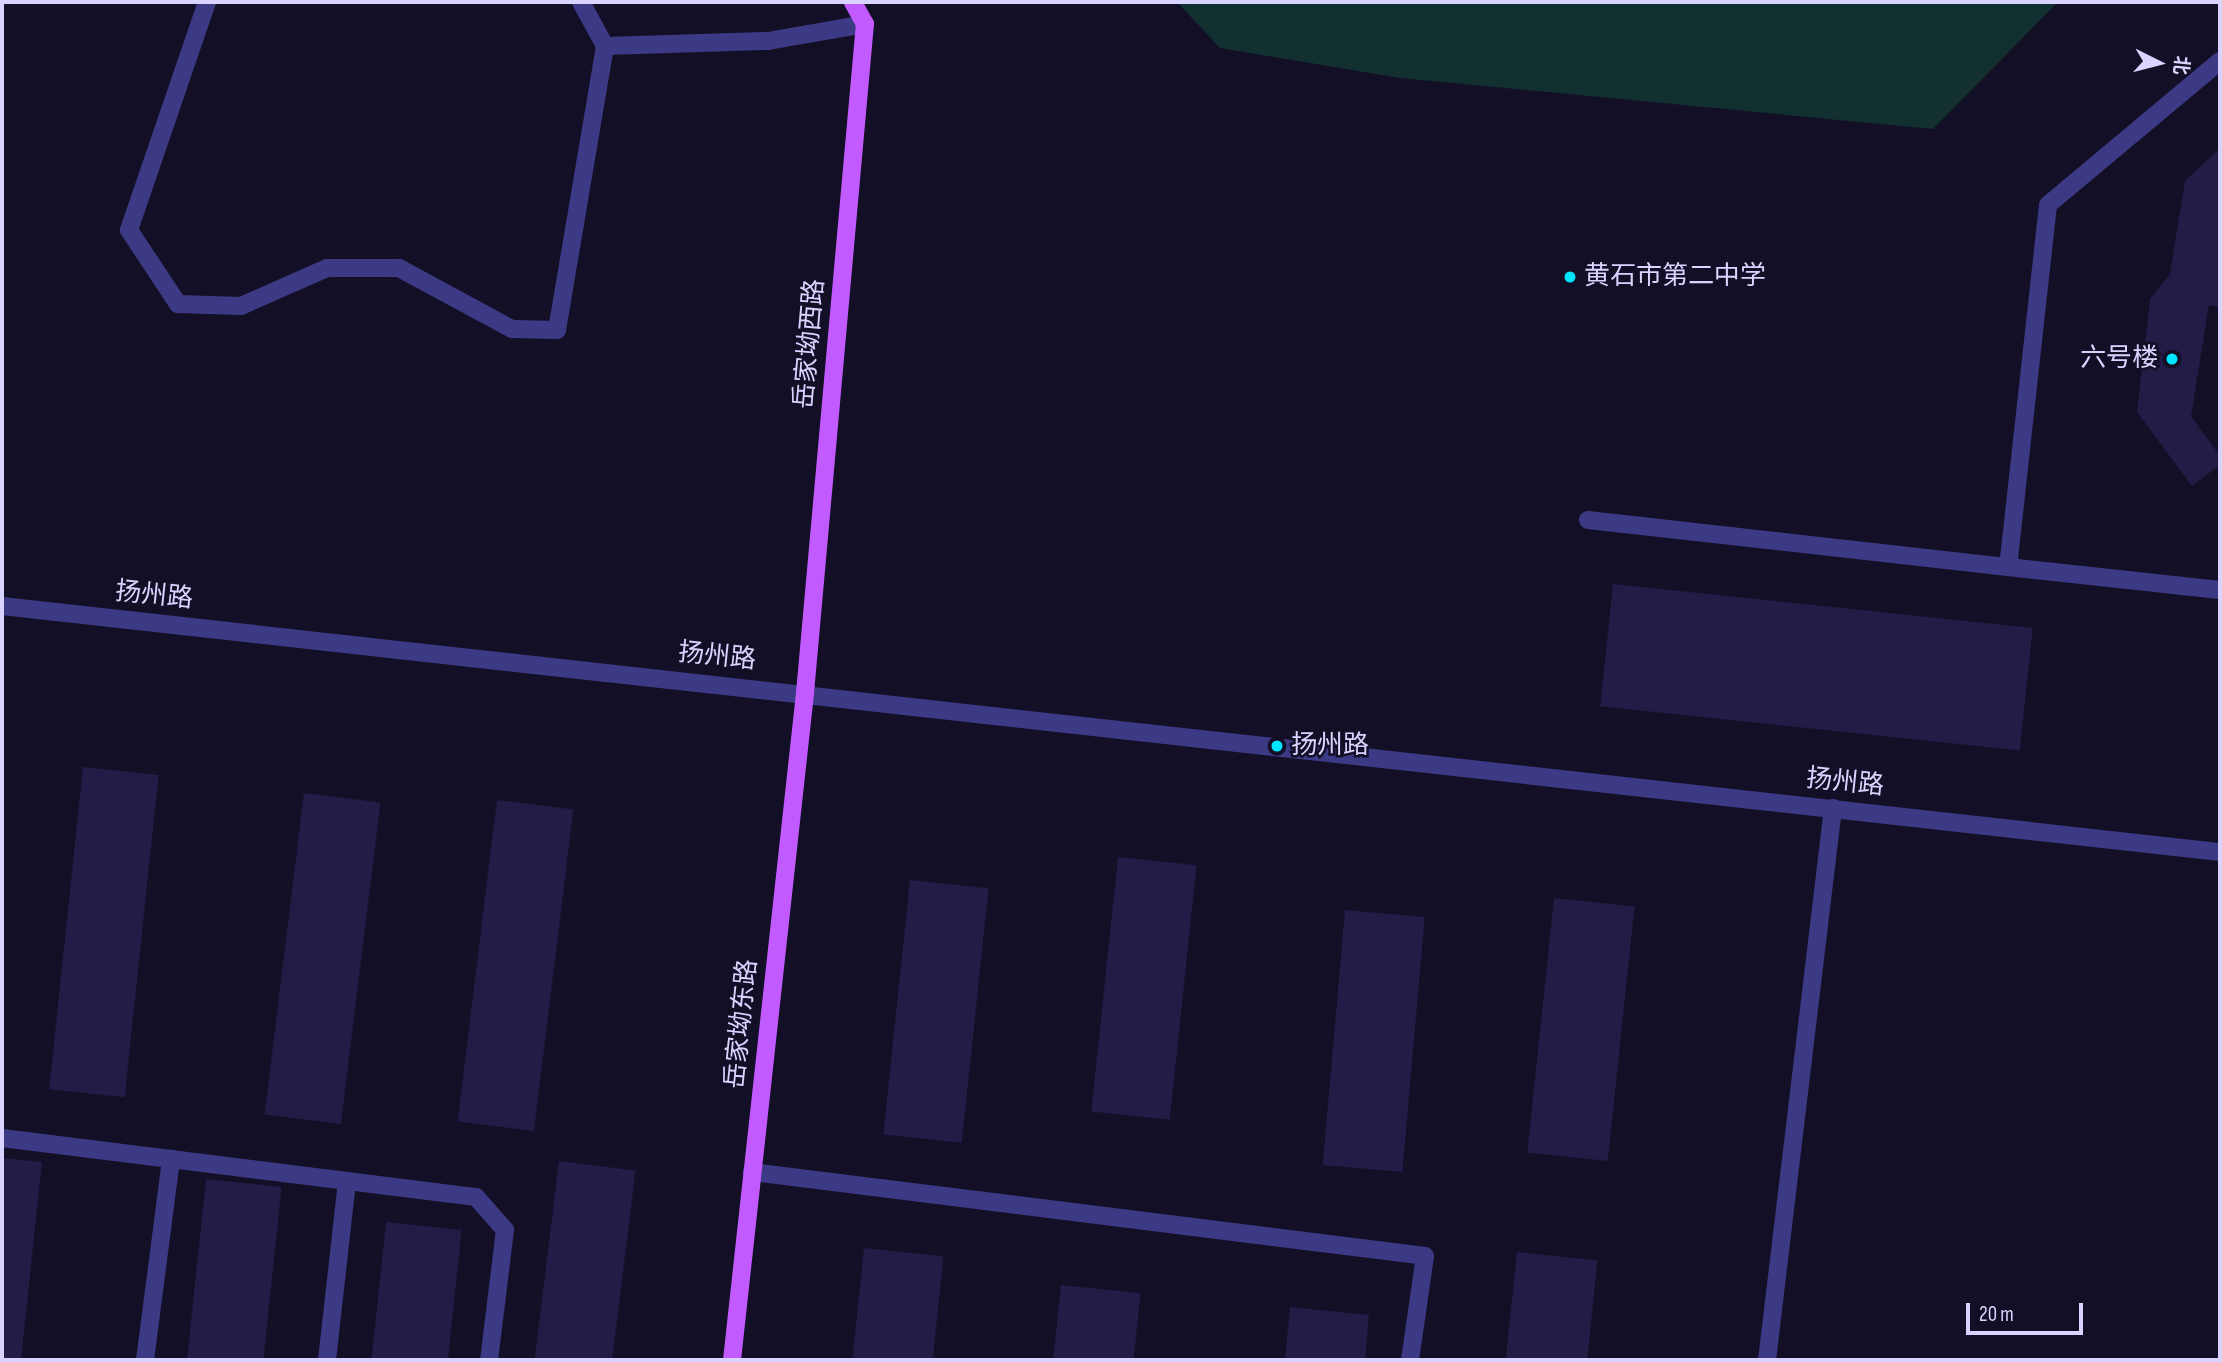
<!DOCTYPE html>
<meta charset="utf-8">
<style>
body{margin:0}
#map{position:relative;width:2222px;height:1362px;overflow:hidden;background:#130f26;font-family:"Sofia Sans Condensed","Noto Sans SC",sans-serif}
div>[style]{position:absolute}
.green>*{inset:0;background:#12302f}
.building>*{inset:0;background:#241b47;transform-origin:0 0}
.minor>*{height:18px;margin:-9px;padding:0 9px;transform-origin:9px;border-radius:9px;background:#3d3a85}
.major>*{height:18px;margin:-9px;padding:0 9px;transform-origin:9px;border-radius:9px;background:#c25bff}
.dots>*{width:19px;height:19px;translate:-50% -50%;box-sizing:border-box;border:4px solid #130f26;border-radius:50%}
span{translate:-50% -50%;white-space:nowrap;text-align:center;line-height:1.15;-webkit-text-stroke:5px #130f26;paint-order:stroke}
.poi-label{font-size:26px;color:#d9d4ff}
.left{translate:0 -50%;text-align:left}
.right{translate:-100% -50%;text-align:right}
.street-label{font-size:26px;color:#d9d4ff}
.frame{position:absolute;inset:0;border:4px solid #d9d4ff;pointer-events:none}
.north{position:absolute;left:2124px;top:28px;width:70px;height:70px;-webkit-text-stroke:5px #130f26;paint-order:stroke;rotate:96deg;font-size:19px;font-weight:700;line-height:28px;text-align:center;color:#d9d4ff}
.north::after{content:'';display:block;margin:auto;width:24px;height:32px;background:#d9d4ff;clip-path:polygon(50% 0,100% 100%,50% 72%,0 100%)}
.scale{position:absolute;left:1966px;top:1303px;width:117px;height:32px;box-sizing:border-box;border:4px solid #d9d4ff;border-top:0;padding-left:9px;font-size:21px;line-height:24px;white-space:nowrap;color:#d9d4ff;-webkit-text-stroke:5px #130f26;paint-order:stroke}
</style>
<div id="map">
<div class="green">
<div style="clip-path:polygon(1177px 2px,2058px 2px,1933px 129px,1400px 78px,1220px 48px)"></div>
</div>
<div class="building">
<div style="clip-path:polygon(2220px 148px,2220px 307px,2209px 305px,2191px 416px,2220px 456px,2220px 465px,2192px 486px,2137px 412px,2150px 299px,2170px 274px,2185px 181px)"></div>
<div style="left:1613px;top:584px;width:422px;height:123px;rotate:6deg"></div>
<div style="left:83px;top:767px;width:76px;height:324px;rotate:6deg"></div>
<div style="left:304px;top:793px;width:77px;height:324px;rotate:7deg"></div>
<div style="left:497px;top:800px;width:77px;height:324px;rotate:7deg"></div>
<div style="left:1118px;top:857px;width:79px;height:256px;rotate:6deg"></div>
<div style="left:910px;top:880px;width:79px;height:256px;rotate:6deg"></div>
<div style="left:1554px;top:898px;width:81px;height:256px;rotate:6deg"></div>
<div style="left:1345px;top:910px;width:80px;height:256px;rotate:5deg"></div>
<div style="clip-path:polygon(2px 1158px,42px 1162px,21px 1360px,2px 1360px)"></div>
<div style="left:559px;top:1161px;width:77px;height:200px;rotate:7deg"></div>
<div style="left:206px;top:1179px;width:76px;height:182px;rotate:6deg"></div>
<div style="left:386px;top:1222px;width:76px;height:139px;rotate:6deg"></div>
<div style="left:864px;top:1248px;width:80px;height:113px;rotate:6deg"></div>
<div style="left:1517px;top:1252px;width:81px;height:109px;rotate:6deg"></div>
<div style="left:1061px;top:1285px;width:80px;height:75px;rotate:6deg"></div>
<div style="clip-path:polygon(1290px 1307px,1369px 1315px,1365px 1360px,1285px 1360px)"></div>
</div>
<div class="minor">
<div style="left:207px;top:2px;width:241px;rotate:108.9deg"></div>
<div style="left:129px;top:230px;width:89px;rotate:56.5deg"></div>
<div style="left:178px;top:304px;width:63px;rotate:1.8deg"></div>
<div style="left:241px;top:306px;width:94px;rotate:-23.8deg"></div>
<div style="left:327px;top:268px;width:72px"></div>
<div style="left:399px;top:268px;width:128px;rotate:28.4deg"></div>
<div style="left:512px;top:329px;width:45px;rotate:1.3deg"></div>
<div style="left:557px;top:330px;width:288px;rotate:-80.4deg"></div>
<div style="left:605px;top:46px;width:50px;rotate:-118.6deg"></div>
<div style="left:605px;top:46px;width:163px;rotate:-1.8deg"></div>
<div style="left:768px;top:41px;width:98px;rotate:-9.9deg"></div>
<div style="left:2220px;top:61px;width:224px;rotate:140.1deg"></div>
<div style="left:2048px;top:205px;width:364px;rotate:96.3deg"></div>
<div style="left:2008px;top:567px;width:213px;rotate:6.2deg"></div>
<div style="left:1588px;top:520px;width:423px;rotate:6.4deg"></div>
<div style="left:2px;top:606px;width:2232px;rotate:6.33deg"></div>
<div style="left:2px;top:1138px;width:478px;rotate:7.1deg"></div>
<div style="left:476px;top:1197px;width:44px;rotate:48.7deg"></div>
<div style="left:505px;top:1230px;width:131px;rotate:97deg"></div>
<div style="left:752px;top:1172px;width:678px;rotate:7.11deg"></div>
<div style="left:1425px;top:1256px;width:105px;rotate:98.2deg"></div>
<div style="left:145px;top:1360px;width:203px;rotate:-82.6deg"></div>
<div style="left:327px;top:1360px;width:180px;rotate:-83.6deg"></div>
<div style="left:1767px;top:1360px;width:556px;rotate:-83.18deg"></div>
</div>
<div class="major">
<div style="left:732px;top:1360px;width:671px;rotate:-83.75deg"></div>
<div style="left:805px;top:693px;width:672px;rotate:-84.88deg"></div>
<div style="left:865px;top:24px;width:25px;rotate:-119deg"></div>
</div>
<div class="dots">
<div style="left:1570px;top:277px;background:#00e5ff"></div>
<div style="left:2172px;top:359px;background:#00e5ff"></div>
<div style="left:1277px;top:746px;background:#00e5ff"></div>
</div>
<div class="poi-label">
<span class="left" style="left:1584px;top:277px">黄石市第二中学</span>
<span class="right" style="left:2158px;top:359px">六号楼</span>
<span class="left" style="left:1291px;top:746px">扬州路</span>
</div>
<div class="street-label">
<span style="left:810px;top:344px;rotate:-85deg">岳家坳西路</span>
<span style="left:154px;top:596px;rotate:6deg">扬州路</span>
<span style="left:717px;top:657px;rotate:6deg">扬州路</span>
<span style="left:1845px;top:783px;rotate:6deg">扬州路</span>
<span style="left:742px;top:1024px;rotate:-84deg">岳家坳东路</span>
</div>
<div class="frame"></div>
<div class="north">北</div>
<div class="scale">20 m</div>
</div>
